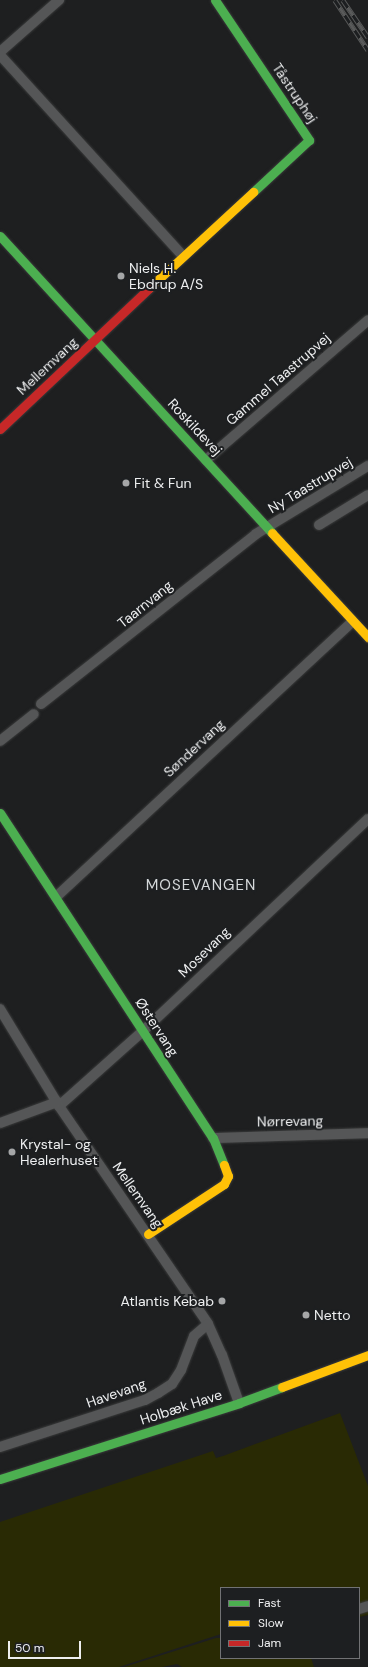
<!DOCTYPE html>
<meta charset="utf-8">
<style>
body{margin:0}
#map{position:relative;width:368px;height:1667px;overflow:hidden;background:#1e1f20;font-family:"DM Sans",sans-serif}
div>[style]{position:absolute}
.green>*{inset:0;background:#292a04}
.roads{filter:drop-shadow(0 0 1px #3a3b3b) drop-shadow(0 0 1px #3a3b3b)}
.street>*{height:10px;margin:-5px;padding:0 5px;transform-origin:5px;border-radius:5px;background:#555657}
.fast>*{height:9px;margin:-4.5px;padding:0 4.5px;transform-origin:4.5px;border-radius:4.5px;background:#4caf50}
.slow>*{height:9px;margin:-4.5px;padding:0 4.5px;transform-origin:4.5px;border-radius:4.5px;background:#ffc107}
.jam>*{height:9px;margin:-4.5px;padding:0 4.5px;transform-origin:4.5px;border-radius:4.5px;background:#c62828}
.rail>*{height:4.5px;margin-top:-2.25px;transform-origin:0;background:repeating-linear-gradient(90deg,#1d1f21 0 9px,#595a5a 0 18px);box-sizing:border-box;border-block:1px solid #595a5a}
.dots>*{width:11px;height:11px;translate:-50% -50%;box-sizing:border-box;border:2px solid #1d1f21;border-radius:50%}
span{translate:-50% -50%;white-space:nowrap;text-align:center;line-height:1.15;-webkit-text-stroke:4px #1d1f21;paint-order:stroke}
.street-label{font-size:14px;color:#eeeff0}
.poi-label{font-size:14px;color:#eeeff0}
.left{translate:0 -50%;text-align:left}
.right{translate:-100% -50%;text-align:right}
.neighbourhood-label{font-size:15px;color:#d5d8da;letter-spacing:1px}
.legend{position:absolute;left:220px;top:1587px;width:140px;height:72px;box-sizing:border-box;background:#1d1f21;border:1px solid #717274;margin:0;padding:5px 7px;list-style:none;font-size:12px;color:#eeeff0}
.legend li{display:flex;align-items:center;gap:8px;height:20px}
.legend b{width:20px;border:1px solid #717274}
.scale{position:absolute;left:8px;top:1641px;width:73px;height:18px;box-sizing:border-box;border:2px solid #eeeff0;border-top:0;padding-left:5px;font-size:12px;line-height:14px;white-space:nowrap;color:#eeeff0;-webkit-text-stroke:3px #1d1f21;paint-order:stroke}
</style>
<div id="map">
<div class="green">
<div style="clip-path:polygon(340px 1413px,368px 1486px,368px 1615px,359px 1617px,359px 1588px,221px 1588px,221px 1634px,119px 1667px,0 1667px,0 1522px,213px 1451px,216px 1458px,223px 1456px)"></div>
<div style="clip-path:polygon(216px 1638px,221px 1638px,221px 1658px,311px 1658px,314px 1667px,182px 1667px,177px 1664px,162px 1667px,124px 1667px)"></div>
</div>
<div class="roads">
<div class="street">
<div style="left:0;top:52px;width:79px;rotate:-41.4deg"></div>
<div style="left:0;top:55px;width:272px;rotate:47.7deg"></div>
<div style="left:206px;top:460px;width:214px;rotate:-40.8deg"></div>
<div style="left:319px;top:525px;width:57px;rotate:-31.5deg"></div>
<div style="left:41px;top:704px;width:274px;rotate:-38.3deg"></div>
<div style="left:256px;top:534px;width:131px;rotate:-31.3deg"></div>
<div style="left:0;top:741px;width:43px;rotate:-38.5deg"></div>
<div style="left:56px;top:897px;width:405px;rotate:-42.9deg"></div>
<div style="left:0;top:1009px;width:114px;rotate:58.7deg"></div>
<div style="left:59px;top:1106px;width:264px;rotate:55.6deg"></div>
<div style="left:208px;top:1324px;width:34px;rotate:66deg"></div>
<div style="left:222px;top:1355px;width:51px;rotate:70.5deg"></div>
<div style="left:59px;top:1106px;width:113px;rotate:-41.8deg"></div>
<div style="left:143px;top:1031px;width:309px;rotate:-43.3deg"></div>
<div style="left:0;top:1123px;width:61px;rotate:-20.2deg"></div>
<div style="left:213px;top:1138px;width:155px;rotate:-1.8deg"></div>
<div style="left:0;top:1447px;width:152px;rotate:-18deg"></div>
<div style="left:145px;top:1400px;width:15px;rotate:-28deg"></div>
<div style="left:158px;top:1393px;width:17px;rotate:-33deg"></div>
<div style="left:172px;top:1384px;width:17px;rotate:-57deg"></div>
<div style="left:181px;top:1370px;width:36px;rotate:-69deg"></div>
<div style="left:194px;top:1336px;width:18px;rotate:-41deg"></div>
<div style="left:359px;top:1609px;width:9px;rotate:-18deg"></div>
</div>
<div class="fast">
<div style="left:215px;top:0;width:169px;rotate:56.1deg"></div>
<div style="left:309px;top:140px;width:76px;rotate:137.1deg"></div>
<div style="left:0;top:236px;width:403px;rotate:47.5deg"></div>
<div style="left:0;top:813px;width:389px;rotate:56.8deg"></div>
<div style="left:213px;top:1138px;width:29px;rotate:68deg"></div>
<div style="left:0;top:1479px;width:251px;rotate:-17.6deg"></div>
<div style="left:239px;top:1403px;width:46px;rotate:-20.4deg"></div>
</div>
<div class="slow">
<div style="left:149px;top:288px;width:142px;rotate:-42.7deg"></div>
<div style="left:272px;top:533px;width:142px;rotate:47.3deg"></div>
<div style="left:148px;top:1234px;width:91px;rotate:-33.3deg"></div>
<div style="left:224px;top:1184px;width:9px;rotate:-63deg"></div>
<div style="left:228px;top:1176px;width:12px;rotate:-110deg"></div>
<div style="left:282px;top:1387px;width:92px;rotate:-20.4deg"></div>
</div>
<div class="jam">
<div style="left:0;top:429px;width:205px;rotate:-43.4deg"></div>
</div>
</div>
<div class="rail">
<div style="left:335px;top:0;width:60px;rotate:56.6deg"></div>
<div style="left:343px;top:0;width:45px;rotate:56deg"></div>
</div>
<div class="dots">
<div style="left:121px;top:276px;background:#a5a6a7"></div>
<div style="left:126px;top:483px;background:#a5a6a7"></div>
<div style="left:12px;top:1152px;background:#a5a6a7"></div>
<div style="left:222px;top:1301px;background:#a5a6a7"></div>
<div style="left:306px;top:1315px;background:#a5a6a7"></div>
</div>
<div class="street-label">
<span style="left:295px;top:93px;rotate:56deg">Tåstruphøj</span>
<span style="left:47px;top:366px;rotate:-43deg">Mellemvang</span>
<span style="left:278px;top:379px;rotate:-41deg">Gammel Taastrupvej</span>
<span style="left:195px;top:427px;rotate:47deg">Roskildevej</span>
<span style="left:310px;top:485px;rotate:-31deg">Ny Taastrupvej</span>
<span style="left:145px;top:604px;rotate:-39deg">Taarnvang</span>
<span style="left:194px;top:748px;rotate:-43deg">Søndervang</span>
<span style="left:204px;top:952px;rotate:-44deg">Mosevang</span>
<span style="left:157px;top:1027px;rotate:57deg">Østervang</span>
<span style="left:290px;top:1121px;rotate:-1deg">Nørrevang</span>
<span style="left:138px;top:1195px;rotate:55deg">Mellemvang</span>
<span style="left:116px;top:1393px;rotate:-19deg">Havevang</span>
<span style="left:181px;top:1407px;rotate:-18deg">Holbæk Have</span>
</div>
<div class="poi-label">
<span class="left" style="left:129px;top:276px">Niels H.<br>Ebdrup A/S</span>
<span class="left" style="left:134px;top:483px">Fit &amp; Fun</span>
<span class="left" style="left:20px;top:1152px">Krystal- og<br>Healerhuset</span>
<span class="right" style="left:214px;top:1301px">Atlantis Kebab</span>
<span class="left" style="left:314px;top:1315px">Netto</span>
</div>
<div class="neighbourhood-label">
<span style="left:201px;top:886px">MOSEVANGEN</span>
</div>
<ul class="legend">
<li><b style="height:5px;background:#4caf50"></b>Fast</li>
<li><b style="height:5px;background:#ffc107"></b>Slow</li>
<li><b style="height:5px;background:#c62828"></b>Jam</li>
</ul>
<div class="scale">50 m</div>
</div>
